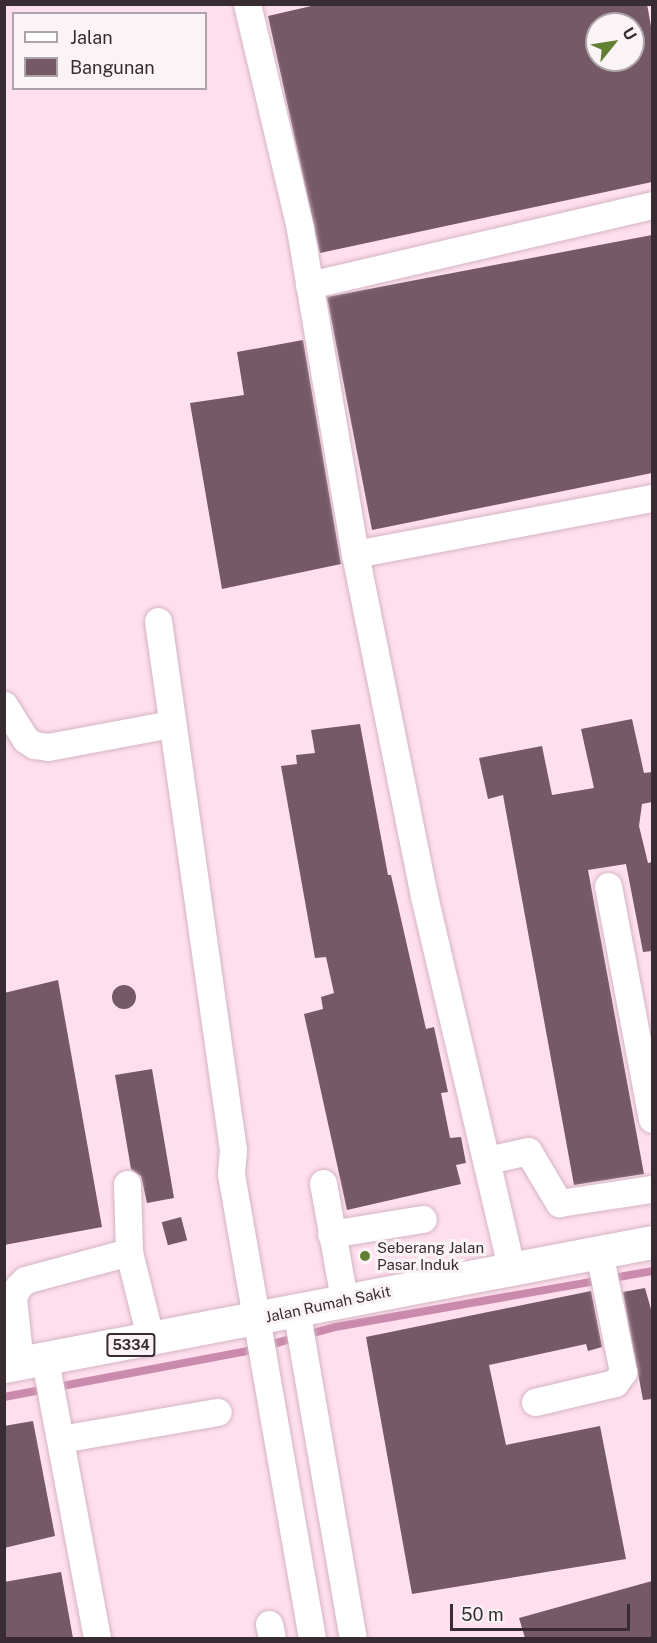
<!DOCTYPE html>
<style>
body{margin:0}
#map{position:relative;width:657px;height:1643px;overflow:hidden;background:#ffdfee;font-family:"Public Sans",sans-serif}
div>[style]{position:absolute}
.stream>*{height:8px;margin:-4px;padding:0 4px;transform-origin:4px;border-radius:4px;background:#ca8aab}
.building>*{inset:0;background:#755967;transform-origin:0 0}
.round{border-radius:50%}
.roads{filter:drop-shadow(0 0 2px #d4b5c4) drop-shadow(0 0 2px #d4b5c4)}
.minor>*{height:27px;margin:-13.5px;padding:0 13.5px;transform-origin:13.5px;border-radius:13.5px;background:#fff}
.major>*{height:33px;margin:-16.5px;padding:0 16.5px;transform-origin:16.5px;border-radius:16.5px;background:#fff}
.dots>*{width:16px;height:16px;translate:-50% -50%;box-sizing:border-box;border:3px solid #fbf4f7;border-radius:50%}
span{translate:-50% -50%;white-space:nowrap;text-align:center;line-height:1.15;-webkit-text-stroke:6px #fbf4f7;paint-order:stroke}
.shield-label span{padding:2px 4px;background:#fbf4f7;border:2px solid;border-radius:4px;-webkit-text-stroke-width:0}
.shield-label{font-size:14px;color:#382c32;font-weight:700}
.poi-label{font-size:15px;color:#382c32}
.left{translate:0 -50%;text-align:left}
.street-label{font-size:15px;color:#382c32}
.frame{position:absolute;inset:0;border:6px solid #382c32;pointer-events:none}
.legend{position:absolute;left:12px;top:12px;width:195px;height:78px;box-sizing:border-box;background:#fbf4f7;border:2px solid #ada4a8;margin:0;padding:8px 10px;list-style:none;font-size:18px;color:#382c32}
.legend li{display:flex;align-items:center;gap:12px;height:30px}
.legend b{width:30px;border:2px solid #ada4a8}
.north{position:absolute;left:585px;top:12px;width:60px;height:60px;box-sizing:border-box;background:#fbf4f7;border:2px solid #ada4a8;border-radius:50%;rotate:60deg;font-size:16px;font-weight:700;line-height:24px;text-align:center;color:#382c32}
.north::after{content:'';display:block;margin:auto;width:21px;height:27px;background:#637f33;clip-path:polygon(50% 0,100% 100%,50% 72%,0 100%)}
.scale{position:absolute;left:450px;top:1604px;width:180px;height:27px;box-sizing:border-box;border:3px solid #382c32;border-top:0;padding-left:8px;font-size:18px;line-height:21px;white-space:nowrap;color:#382c32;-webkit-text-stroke:4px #fbf4f7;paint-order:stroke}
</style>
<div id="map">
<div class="stream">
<div style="left:4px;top:1397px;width:243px;rotate:-10.7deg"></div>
<div style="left:243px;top:1352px;width:95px;rotate:-15.2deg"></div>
<div style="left:335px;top:1327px;width:322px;rotate:-10deg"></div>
</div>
<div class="building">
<div style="clip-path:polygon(evenodd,320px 4px,647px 4px,652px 32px,652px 182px,320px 253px,268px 16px,320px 4px,597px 24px,633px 24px,633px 60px,597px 60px,597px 24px)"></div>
<div style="clip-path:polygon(652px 235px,652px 473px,372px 530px,327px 297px)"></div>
<div style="clip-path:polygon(303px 340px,341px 564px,222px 589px,190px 403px,244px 395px,237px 352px)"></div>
<div style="clip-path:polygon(632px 719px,644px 773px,652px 772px,652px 802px,642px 804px,639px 826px,648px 863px,652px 862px,652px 951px,643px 952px,626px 864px,588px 870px,644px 1174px,574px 1185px,503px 795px,488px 799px,479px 758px,542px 746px,552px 795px,594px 788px,581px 729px)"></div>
<div style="clip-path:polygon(360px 724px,388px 875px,391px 875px,426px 1029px,434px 1027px,448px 1092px,441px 1093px,450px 1138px,461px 1137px,466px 1163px,456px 1165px,461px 1184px,347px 1210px,304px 1014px,323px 1009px,321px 997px,334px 993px,326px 957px,315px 958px,281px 766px,297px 764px,296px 755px,315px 753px,311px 730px)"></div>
<div style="clip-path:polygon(58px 980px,102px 1227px,4px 1245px,4px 993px)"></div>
<div class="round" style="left:112px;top:985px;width:24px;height:24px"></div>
<div style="clip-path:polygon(152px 1069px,174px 1198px,147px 1203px,141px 1176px,131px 1169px,115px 1075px)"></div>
<div style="left:181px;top:1217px;width:24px;height:20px;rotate:75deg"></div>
<div style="clip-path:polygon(645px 1288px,652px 1313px,652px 1399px,643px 1400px,623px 1292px)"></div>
<div style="clip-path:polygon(591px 1291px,602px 1347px,588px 1351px,586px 1344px,489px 1365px,506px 1445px,600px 1426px,626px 1559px,412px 1594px,366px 1337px)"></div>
<div style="clip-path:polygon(33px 1421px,55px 1536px,4px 1548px,4px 1426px)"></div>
<div style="clip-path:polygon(61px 1572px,73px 1638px,4px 1638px,4px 1582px)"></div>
<div style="clip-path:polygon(652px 1581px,652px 1638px,525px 1638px,519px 1618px)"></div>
</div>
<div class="roads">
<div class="minor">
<div style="left:247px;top:4px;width:231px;rotate:76.7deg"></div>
<div style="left:300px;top:229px;width:330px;rotate:80.4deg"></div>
<div style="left:309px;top:285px;width:352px;rotate:-13.1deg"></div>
<div style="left:158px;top:621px;width:534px;rotate:81.93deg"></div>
<div style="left:233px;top:1150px;width:24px;rotate:95deg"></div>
<div style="left:231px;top:1174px;width:471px;rotate:80.1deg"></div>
<div style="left:4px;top:705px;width:40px;rotate:58deg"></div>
<div style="left:25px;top:739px;width:11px;rotate:34deg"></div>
<div style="left:34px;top:745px;width:14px;rotate:8deg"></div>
<div style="left:48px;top:747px;width:125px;rotate:-10.6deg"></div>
<div style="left:608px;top:886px;width:237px;rotate:79.3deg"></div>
<div style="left:488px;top:1160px;width:41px;rotate:-12.7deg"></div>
<div style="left:528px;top:1151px;width:61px;rotate:59.2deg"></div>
<div style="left:559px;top:1203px;width:94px;rotate:-8.6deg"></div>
<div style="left:323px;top:1183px;width:118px;rotate:79.7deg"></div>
<div style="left:331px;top:1234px;width:93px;rotate:-9.3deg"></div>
<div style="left:129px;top:1252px;width:92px;rotate:76.1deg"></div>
<div style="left:511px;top:1267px;width:381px;rotate:-103.2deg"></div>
<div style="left:424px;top:896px;width:349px;rotate:-101.4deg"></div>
<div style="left:355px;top:554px;width:302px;rotate:-10.7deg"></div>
<div style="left:296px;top:1309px;width:334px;rotate:80.2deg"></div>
<div style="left:45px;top:1360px;width:283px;rotate:79.4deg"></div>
<div style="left:20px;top:1364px;width:67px;rotate:-96deg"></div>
<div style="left:13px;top:1297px;width:11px;rotate:-63deg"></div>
<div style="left:18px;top:1287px;width:10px;rotate:-45deg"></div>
<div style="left:25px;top:1280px;width:108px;rotate:-15.1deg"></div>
<div style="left:129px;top:1252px;width:68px;rotate:-91.7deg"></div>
<div style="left:535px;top:1402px;width:82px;rotate:-13.4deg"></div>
<div style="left:615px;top:1383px;width:14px;rotate:-54deg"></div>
<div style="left:623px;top:1372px;width:122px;rotate:-101.3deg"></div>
<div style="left:61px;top:1439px;width:159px;rotate:-9.8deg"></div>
<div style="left:269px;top:1624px;width:14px;rotate:78deg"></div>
</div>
<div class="major">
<div style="left:4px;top:1366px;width:660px;rotate:-10.83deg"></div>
</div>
</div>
<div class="dots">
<div style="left:365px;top:1256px;background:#637f33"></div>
</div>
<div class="shield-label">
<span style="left:131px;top:1345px">5334</span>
</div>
<div class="poi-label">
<span class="left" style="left:377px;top:1256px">Seberang Jalan<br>Pasar Induk</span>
</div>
<div class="street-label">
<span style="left:328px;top:1304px;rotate:-12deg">Jalan Rumah Sakit</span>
</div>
<div class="frame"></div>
<ul class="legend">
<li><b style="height:8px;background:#fff"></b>Jalan</li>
<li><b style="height:16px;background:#755967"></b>Bangunan</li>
</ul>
<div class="north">U</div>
<div class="scale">50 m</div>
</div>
